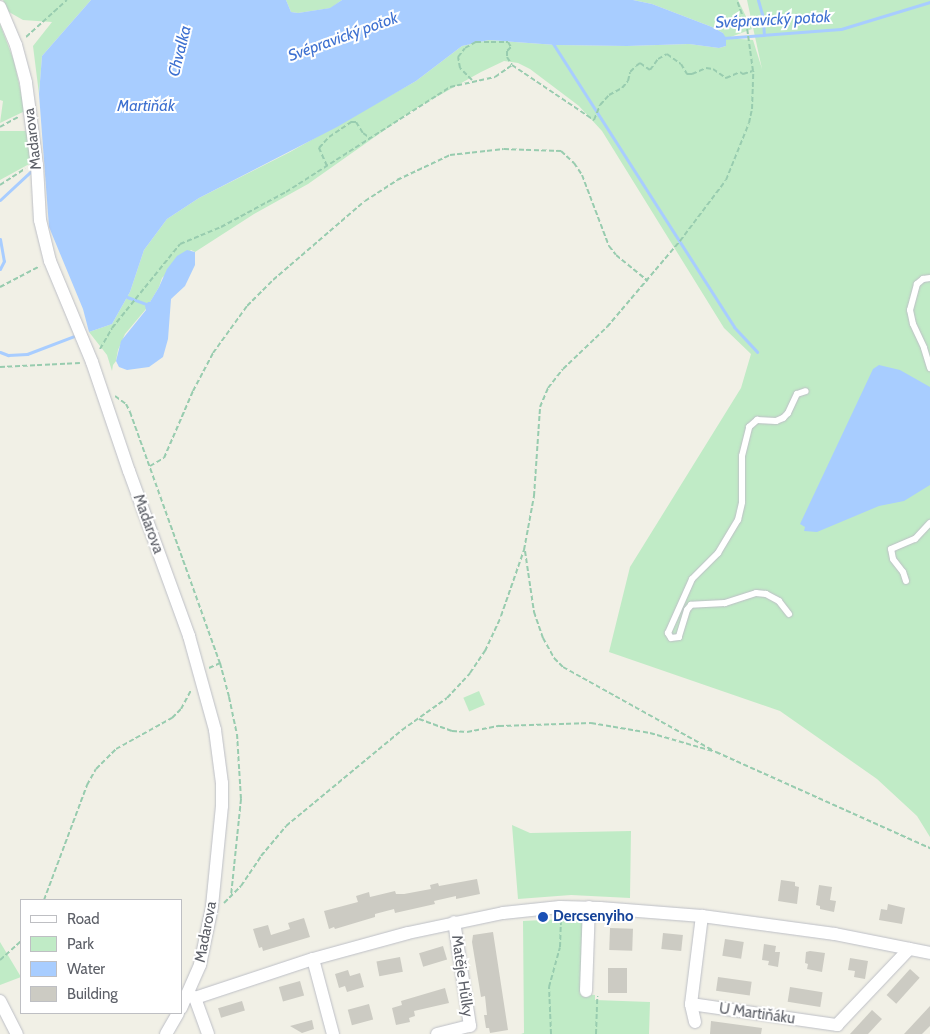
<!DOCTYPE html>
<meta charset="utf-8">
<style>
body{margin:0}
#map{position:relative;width:930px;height:1034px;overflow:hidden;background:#f1f0e6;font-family:Cabin,sans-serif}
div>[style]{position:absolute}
.green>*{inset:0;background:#c0ebc6;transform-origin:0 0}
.water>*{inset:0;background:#a8cdff}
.stream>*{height:3px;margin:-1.5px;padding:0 1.5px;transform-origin:1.5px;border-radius:1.5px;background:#a8cdff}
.building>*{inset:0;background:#cccbc3;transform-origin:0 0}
.path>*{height:2px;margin-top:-1px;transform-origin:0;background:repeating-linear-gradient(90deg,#98ccaf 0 5px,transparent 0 7.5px)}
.roads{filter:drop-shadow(0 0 1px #bdbfc6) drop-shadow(0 0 1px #bdbfc6)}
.service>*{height:6px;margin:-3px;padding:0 3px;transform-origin:3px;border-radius:3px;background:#fff}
.minor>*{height:12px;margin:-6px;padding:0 6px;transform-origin:6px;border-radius:6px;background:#fff}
.dots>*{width:14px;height:14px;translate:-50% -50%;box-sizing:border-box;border:2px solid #fff;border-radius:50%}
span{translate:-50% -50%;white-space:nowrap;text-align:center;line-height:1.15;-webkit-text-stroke:4px #fff;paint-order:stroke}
.street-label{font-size:15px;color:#5d6068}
.transit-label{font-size:15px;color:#164399;font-weight:700}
.left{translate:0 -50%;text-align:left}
.water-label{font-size:16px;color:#3d70d0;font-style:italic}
.legend{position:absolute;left:20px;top:899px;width:162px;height:115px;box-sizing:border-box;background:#fff;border:1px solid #bebfc3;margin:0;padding:6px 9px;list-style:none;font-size:15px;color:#5d6068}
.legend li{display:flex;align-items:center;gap:10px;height:25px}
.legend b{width:25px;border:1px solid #bebfc3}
</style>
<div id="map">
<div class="green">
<div style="clip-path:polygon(3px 0,91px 0,42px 56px,39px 94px,33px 46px,52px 22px,23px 20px,9px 12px)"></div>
<div style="clip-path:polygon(286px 0,342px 0,331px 8px,298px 13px,291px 12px)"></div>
<div style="clip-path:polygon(633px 0,738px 0,752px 29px,728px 38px,753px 40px,762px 69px,747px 0,930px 0,930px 837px,917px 816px,877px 779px,780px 711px,609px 652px,630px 567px,741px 388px,751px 354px,724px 328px,602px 131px,579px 106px,530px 69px,518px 63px,504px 61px,481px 72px,413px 110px,308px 184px,254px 214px,195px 252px,191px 250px,162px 278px,159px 287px,146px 309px,125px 334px,118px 350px,116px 361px,113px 365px,112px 371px,107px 355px,89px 332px,112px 324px,130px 292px,144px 250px,167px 219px,199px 198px,290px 152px,416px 81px,462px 46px,489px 40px,556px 45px,627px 46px,689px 44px,719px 48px,726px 46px,723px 33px,712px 27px,652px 4px)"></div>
<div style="clip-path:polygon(0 24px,14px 61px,25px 111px,0 123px,3px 101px,0 100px)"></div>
<div style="clip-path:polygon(0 131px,28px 131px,31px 163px,0 180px)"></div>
<div style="left:479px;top:691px;width:15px;height:17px;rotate:67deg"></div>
<div style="clip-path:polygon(512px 825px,530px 833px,631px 831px,630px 898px,571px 895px,518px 899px)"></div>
<div style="clip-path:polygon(583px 918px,582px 994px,595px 995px,595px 1000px,650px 1002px,649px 1034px,521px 1034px,524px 1033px,523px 921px)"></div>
<div style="clip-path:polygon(0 942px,21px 977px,0 985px)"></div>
</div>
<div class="water">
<div style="clip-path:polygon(91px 0,286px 0,291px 12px,298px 13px,330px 8px,342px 0,633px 0,652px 4px,712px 27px,723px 33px,726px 38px,726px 46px,719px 48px,689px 44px,627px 46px,556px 45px,489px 40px,462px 46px,416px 81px,337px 127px,199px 198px,167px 219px,144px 250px,130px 292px,112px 324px,89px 332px,83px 309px,49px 227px,39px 94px,42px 56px)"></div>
<div style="clip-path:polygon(187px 250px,195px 252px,195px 265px,185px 286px,171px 299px,168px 339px,163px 357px,149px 367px,127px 370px,119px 367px,116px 361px,121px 341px,146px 310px,145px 306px,148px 302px,150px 302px,159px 287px,167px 269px,177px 256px)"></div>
<div style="clip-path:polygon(879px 365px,900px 370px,930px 387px,930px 485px,904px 501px,879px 506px,817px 532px,804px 531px,805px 527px,800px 524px,873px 369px)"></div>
</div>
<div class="stream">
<div style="left:758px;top:0;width:19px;rotate:74deg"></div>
<div style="left:763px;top:18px;width:17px;rotate:87deg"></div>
<div style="left:723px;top:38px;width:118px;rotate:-4.4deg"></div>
<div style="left:841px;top:29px;width:93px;rotate:-16.9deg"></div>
<div style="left:552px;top:42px;width:338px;rotate:57.4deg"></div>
<div style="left:734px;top:327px;width:34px;rotate:47deg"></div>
<div style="left:0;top:200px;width:41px;rotate:-43deg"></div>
<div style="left:0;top:239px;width:22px;rotate:80deg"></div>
<div style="left:4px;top:261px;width:9px;rotate:117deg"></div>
<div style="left:127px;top:297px;width:20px;rotate:20deg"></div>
<div style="left:0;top:352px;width:9px;rotate:21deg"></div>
<div style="left:8px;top:355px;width:19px;rotate:-3deg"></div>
<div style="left:27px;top:354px;width:53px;rotate:-20.8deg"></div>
</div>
<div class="building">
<div style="clip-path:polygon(477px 879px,480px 894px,456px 899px,456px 896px,434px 901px,435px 904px,395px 913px,394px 909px,375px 914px,375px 917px,335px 929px,334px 927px,329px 929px,324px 911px,358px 902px,356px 896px,369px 892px,370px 897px,395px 891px,396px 894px,404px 894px,431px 889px,430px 885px,438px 883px,439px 886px)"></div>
<div style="clip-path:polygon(781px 880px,795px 882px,795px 886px,799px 887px,797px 904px,778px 901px)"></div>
<div style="clip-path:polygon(819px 885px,832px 887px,830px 900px,836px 901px,834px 912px,820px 909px,820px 906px,816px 905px)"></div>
<div style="clip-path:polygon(888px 904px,905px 908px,902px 924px,879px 920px,881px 909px,887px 910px)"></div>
<div style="clip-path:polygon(304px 918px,310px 937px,263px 951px,262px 947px,259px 948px,253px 929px,268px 925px,271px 935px,290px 929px,288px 923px)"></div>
<div style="left:610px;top:928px;width:23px;height:22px;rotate:2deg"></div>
<div style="clip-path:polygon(493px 932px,508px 1030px,490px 1033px,489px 1028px,486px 1028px,484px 1015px,487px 1015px,485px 996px,481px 997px,472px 942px,473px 935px)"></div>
<div style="left:663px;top:933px;width:20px;height:16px;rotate:6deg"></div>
<div style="left:725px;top:939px;width:19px;height:17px;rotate:9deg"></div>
<div style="clip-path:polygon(764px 944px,776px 946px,775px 952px,780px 952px,778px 967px,768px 965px,769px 961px,762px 960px)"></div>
<div style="left:443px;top:946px;width:14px;height:25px;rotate:73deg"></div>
<div style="clip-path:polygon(810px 951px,825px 953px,822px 972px,807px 969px,808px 964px,805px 963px,806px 952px)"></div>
<div style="left:400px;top:957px;width:15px;height:24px;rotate:79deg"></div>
<div style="clip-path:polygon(850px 958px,868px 961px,865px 979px,854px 977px,855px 971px,848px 970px)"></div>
<div style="left:608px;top:968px;width:19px;height:25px"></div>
<div style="left:910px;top:969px;width:13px;height:35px;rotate:42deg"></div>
<div style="clip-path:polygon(348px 970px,350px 976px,360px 973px,364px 987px,347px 992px,345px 986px,339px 988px,335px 974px)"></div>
<div style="left:718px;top:977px;width:34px;height:14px;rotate:8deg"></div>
<div style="left:300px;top:981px;width:15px;height:22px;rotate:74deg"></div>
<div style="left:790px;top:987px;width:33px;height:15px;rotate:9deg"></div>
<div style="clip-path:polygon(445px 988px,449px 1003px,414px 1011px,415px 1016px,409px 1018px,410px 1022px,396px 1025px,392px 1008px,402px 1005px,401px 1001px)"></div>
<div style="left:242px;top:1001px;width:10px;height:25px;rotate:73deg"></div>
<div style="left:369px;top:1004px;width:16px;height:22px;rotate:75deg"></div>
<div style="clip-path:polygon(930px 1006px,930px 1026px,922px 1034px,904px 1034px)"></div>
<div style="clip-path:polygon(872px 1010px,882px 1019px,868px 1034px,850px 1034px)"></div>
<div style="clip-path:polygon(312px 1020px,314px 1029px,302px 1033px,290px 1026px)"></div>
<div style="clip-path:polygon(711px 1021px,762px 1028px,761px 1034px,710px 1034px)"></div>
</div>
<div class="path">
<div style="left:26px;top:37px;width:55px;rotate:-42.1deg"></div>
<div style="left:472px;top:80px;width:17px;rotate:-135deg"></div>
<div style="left:460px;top:68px;width:11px;rotate:-100deg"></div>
<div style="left:458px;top:57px;width:11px;rotate:-52deg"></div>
<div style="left:465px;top:48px;width:13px;rotate:-29deg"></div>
<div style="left:476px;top:42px;width:32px"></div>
<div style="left:508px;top:42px;width:6px;rotate:59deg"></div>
<div style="left:511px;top:47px;width:6px;rotate:135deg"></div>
<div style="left:507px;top:51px;width:6px;rotate:90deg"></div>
<div style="left:507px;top:57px;width:9px;rotate:58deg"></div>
<div style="left:0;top:127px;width:21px;rotate:-29deg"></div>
<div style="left:327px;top:166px;width:20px;rotate:-114deg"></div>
<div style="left:319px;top:148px;width:15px;rotate:-48deg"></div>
<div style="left:329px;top:137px;width:27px;rotate:-34deg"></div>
<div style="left:351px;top:122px;width:5px"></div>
<div style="left:356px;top:122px;width:13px;rotate:58deg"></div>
<div style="left:363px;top:133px;width:9px;rotate:36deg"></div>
<div style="left:0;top:185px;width:30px;rotate:-33deg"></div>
<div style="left:0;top:287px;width:45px;rotate:-27.7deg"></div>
<div style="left:100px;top:349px;width:24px;rotate:-60deg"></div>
<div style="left:112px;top:328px;width:108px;rotate:-51deg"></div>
<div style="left:180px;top:244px;width:44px;rotate:-22.5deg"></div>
<div style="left:221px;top:227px;width:74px;rotate:-28.3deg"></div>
<div style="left:286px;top:192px;width:195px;rotate:-32.6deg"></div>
<div style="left:450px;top:87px;width:46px;rotate:-12.5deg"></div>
<div style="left:495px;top:77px;width:21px;rotate:-35deg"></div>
<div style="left:512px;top:65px;width:99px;rotate:33.9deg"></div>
<div style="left:594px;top:120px;width:16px;rotate:-68deg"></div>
<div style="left:600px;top:105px;width:13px;rotate:-48deg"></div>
<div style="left:609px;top:95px;width:15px;rotate:-28deg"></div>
<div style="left:622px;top:88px;width:9px;rotate:-49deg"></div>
<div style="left:628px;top:81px;width:9px;rotate:-77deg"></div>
<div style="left:630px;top:72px;width:8px;rotate:-45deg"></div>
<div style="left:636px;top:66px;width:5px;rotate:-37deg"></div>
<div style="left:640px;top:63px;width:12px;rotate:35deg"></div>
<div style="left:650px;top:70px;width:14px;rotate:-54deg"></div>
<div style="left:658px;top:59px;width:10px;rotate:-29deg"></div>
<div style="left:667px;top:54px;width:17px;rotate:36deg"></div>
<div style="left:681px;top:64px;width:12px;rotate:59deg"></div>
<div style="left:687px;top:74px;width:5px"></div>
<div style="left:692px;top:74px;width:15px;rotate:-23deg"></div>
<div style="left:706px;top:68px;width:7px;rotate:8deg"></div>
<div style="left:713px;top:69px;width:16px;rotate:35deg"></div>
<div style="left:726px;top:78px;width:15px;rotate:-23deg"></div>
<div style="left:740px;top:72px;width:4px;rotate:34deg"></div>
<div style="left:743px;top:74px;width:10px;rotate:-17deg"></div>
<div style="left:0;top:367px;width:80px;rotate:-2.9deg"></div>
<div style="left:115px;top:396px;width:14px;rotate:36deg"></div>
<div style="left:126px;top:404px;width:9px;rotate:63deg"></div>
<div style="left:130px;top:412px;width:267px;rotate:70.3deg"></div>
<div style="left:220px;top:663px;width:35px;rotate:75deg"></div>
<div style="left:229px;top:697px;width:38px;rotate:78deg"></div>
<div style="left:237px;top:734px;width:65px;rotate:86.5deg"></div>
<div style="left:241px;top:799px;width:98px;rotate:95.9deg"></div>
<div style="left:150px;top:466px;width:16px;rotate:-30deg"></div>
<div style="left:164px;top:458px;width:73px;rotate:-66.6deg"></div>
<div style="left:193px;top:391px;width:43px;rotate:-62.2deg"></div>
<div style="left:213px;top:353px;width:58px;rotate:-54.1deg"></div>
<div style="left:247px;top:306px;width:37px;rotate:-45deg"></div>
<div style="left:273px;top:280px;width:121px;rotate:-40.7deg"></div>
<div style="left:365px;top:201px;width:38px;rotate:-33deg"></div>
<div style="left:397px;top:180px;width:59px;rotate:-25.3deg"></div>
<div style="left:450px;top:155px;width:54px;rotate:-6.3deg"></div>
<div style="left:504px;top:149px;width:57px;rotate:2deg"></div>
<div style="left:561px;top:151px;width:18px;rotate:43deg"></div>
<div style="left:574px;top:163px;width:14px;rotate:56deg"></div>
<div style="left:582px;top:175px;width:76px;rotate:69.2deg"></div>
<div style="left:609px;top:246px;width:11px;rotate:52deg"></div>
<div style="left:616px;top:255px;width:41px;rotate:39.1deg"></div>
<div style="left:525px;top:551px;width:62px;rotate:81.6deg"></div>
<div style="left:534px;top:612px;width:28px;rotate:71deg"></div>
<div style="left:543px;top:638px;width:23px;rotate:61deg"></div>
<div style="left:554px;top:658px;width:13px;rotate:45deg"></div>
<div style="left:563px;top:667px;width:171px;rotate:29.1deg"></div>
<div style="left:209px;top:668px;width:12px;rotate:-24deg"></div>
<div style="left:419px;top:719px;width:35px;rotate:20deg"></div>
<div style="left:452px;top:731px;width:15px;rotate:4deg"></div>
<div style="left:467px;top:732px;width:33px;rotate:-11deg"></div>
<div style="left:499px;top:726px;width:92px;rotate:-1.9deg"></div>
<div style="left:591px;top:723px;width:60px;rotate:9.6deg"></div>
<div style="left:650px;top:733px;width:69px;rotate:16.1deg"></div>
<div style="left:716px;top:752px;width:235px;rotate:24.2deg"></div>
<div style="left:44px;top:900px;width:123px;rotate:-69.5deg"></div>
<div style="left:87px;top:785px;width:18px;rotate:-61deg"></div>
<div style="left:96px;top:769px;width:28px;rotate:-45deg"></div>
<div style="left:116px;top:749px;width:64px;rotate:-29deg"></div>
<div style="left:172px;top:718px;width:13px;rotate:-45deg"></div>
<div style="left:181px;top:709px;width:21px;rotate:-62deg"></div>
<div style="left:224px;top:903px;width:24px;rotate:-45deg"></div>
<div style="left:241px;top:886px;width:36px;rotate:-56deg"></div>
<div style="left:261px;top:856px;width:39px;rotate:-50deg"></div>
<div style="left:286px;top:826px;width:151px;rotate:-39.6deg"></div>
<div style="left:402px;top:730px;width:55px;rotate:-35.4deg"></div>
<div style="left:447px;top:698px;width:34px;rotate:-47deg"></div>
<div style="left:470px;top:673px;width:27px;rotate:-56deg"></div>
<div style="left:485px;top:651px;width:38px;rotate:-65deg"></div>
<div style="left:501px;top:616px;width:70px;rotate:-70.8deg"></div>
<div style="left:524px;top:550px;width:55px;rotate:-79.5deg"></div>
<div style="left:534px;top:496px;width:89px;rotate:-86.1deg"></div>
<div style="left:540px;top:407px;width:21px;rotate:-67deg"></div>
<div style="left:548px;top:388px;width:24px;rotate:-52deg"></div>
<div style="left:563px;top:369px;width:61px;rotate:-43.7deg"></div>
<div style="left:607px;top:327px;width:113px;rotate:-49.7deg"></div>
<div style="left:680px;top:241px;width:76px;rotate:-53deg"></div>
<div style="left:726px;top:180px;width:61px;rotate:-68deg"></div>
<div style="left:749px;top:123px;width:14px;rotate:-78deg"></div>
<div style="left:752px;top:109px;width:38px;rotate:-88deg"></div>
<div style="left:753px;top:71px;width:43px;rotate:-97.9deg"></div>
<div style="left:747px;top:28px;width:30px;rotate:-110deg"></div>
<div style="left:0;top:960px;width:28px;rotate:-42deg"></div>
<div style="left:551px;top:1034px;width:47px;rotate:-92.4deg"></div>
<div style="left:549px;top:987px;width:41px;rotate:-74.6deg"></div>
<div style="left:560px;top:947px;width:28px;rotate:-88deg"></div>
<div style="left:596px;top:1034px;width:38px;rotate:-88deg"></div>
</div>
<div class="roads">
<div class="service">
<div style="left:930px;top:278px;width:7px;rotate:172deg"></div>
<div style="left:923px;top:279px;width:8px;rotate:140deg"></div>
<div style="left:917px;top:284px;width:27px;rotate:105deg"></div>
<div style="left:910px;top:310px;width:14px;rotate:78deg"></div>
<div style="left:913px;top:324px;width:26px;rotate:65deg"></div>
<div style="left:924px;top:348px;width:21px;rotate:73deg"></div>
<div style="left:906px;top:581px;width:9px;rotate:-108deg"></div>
<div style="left:903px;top:572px;width:16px;rotate:-128deg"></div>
<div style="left:893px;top:559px;width:10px;rotate:-101deg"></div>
<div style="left:891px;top:549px;width:26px;rotate:-23deg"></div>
<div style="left:915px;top:539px;width:22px;rotate:-47deg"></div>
<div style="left:789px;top:614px;width:16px;rotate:-128deg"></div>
<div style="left:779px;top:601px;width:15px;rotate:-152deg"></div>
<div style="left:766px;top:594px;width:10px;rotate:-174deg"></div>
<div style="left:756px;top:593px;width:33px;rotate:162deg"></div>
<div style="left:725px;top:603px;width:34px;rotate:177deg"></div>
<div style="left:691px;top:605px;width:6px;rotate:129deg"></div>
<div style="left:687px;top:610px;width:28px;rotate:107deg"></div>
<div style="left:679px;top:637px;width:8px;rotate:173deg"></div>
<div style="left:671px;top:638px;width:6px;rotate:-121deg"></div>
<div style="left:668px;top:633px;width:59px;rotate:-66deg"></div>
<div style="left:692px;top:579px;width:37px;rotate:-45deg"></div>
<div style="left:718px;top:553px;width:39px;rotate:-59deg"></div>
<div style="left:738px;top:520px;width:18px;rotate:-77deg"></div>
<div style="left:742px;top:502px;width:46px;rotate:-90deg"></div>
<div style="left:742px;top:456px;width:30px;rotate:-76deg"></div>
<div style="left:749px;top:427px;width:11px;rotate:-41deg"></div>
<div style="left:757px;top:420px;width:19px;rotate:3deg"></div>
<div style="left:776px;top:421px;width:8px;rotate:-23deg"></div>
<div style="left:783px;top:418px;width:7px;rotate:-45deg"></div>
<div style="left:788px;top:413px;width:21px;rotate:-65deg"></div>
<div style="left:797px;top:394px;width:9px;rotate:-18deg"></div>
</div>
<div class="minor">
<div style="left:0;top:7px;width:41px;rotate:67.2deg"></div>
<div style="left:16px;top:45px;width:39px;rotate:75deg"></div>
<div style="left:26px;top:83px;width:83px;rotate:82.4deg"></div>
<div style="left:37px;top:165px;width:55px;rotate:86.9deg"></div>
<div style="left:40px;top:220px;width:42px;rotate:76.3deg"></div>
<div style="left:50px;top:261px;width:109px;rotate:67.4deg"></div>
<div style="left:92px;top:362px;width:115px;rotate:71.3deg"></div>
<div style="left:129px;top:471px;width:176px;rotate:70deg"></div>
<div style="left:189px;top:636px;width:98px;rotate:74.5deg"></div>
<div style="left:215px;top:730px;width:53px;rotate:82.5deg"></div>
<div style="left:222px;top:783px;width:23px;rotate:90deg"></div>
<div style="left:222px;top:806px;width:101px;rotate:95.7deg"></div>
<div style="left:212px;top:907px;width:59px;rotate:101.7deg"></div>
<div style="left:200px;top:965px;width:47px;rotate:113.8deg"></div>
<div style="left:313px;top:959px;width:78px;rotate:75.1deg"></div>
<div style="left:586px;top:991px;width:84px;rotate:-88deg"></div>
<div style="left:189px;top:994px;width:7px;rotate:34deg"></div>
<div style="left:195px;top:998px;width:124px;rotate:-18.3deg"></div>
<div style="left:313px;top:959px;width:98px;rotate:-15.3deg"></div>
<div style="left:408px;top:933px;width:97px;rotate:-11.9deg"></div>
<div style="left:503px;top:913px;width:57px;rotate:-6deg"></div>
<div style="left:560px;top:907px;width:40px;rotate:1.4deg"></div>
<div style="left:600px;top:908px;width:102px;rotate:4.5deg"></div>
<div style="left:702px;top:916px;width:134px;rotate:7.7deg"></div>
<div style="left:835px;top:934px;width:97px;rotate:11.3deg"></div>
<div style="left:195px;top:998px;width:38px;rotate:70deg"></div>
<div style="left:0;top:1001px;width:37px;rotate:63deg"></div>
<div style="left:691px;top:1004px;width:148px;rotate:8.2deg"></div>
<div style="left:837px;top:1025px;width:105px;rotate:-46.5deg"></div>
<div style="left:695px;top:1022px;width:18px;rotate:-103deg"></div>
<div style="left:691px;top:1004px;width:89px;rotate:-82.9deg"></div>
<div style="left:166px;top:1034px;width:24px;rotate:-60deg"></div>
<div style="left:437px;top:1034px;width:34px;rotate:-14deg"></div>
<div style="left:470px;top:1026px;width:105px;rotate:-98.7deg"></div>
</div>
</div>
<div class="dots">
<div style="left:543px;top:917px;background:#1a4fb4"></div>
</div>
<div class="street-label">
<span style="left:33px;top:139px;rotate:-97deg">Madarova</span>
<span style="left:148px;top:524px;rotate:70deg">Madarova</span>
<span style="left:206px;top:932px;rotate:-79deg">Madarova</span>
<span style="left:462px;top:976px;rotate:82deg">Matěje Hůlky</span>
<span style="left:757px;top:1014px;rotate:8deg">U Martiňáku</span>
</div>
<div class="transit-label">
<span class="left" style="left:553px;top:917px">Dercsenyiho</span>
</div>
<div class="water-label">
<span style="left:773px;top:20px;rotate:-3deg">Svépravický potok</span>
<span style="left:343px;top:37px;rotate:-20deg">Svépravický potok</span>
<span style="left:180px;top:51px;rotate:-76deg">Chvalka</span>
<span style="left:146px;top:106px">Martiňák</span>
</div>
<ul class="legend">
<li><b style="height:6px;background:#fff"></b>Road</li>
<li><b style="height:14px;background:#c0ebc6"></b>Park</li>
<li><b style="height:14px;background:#a8cdff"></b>Water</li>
<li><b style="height:14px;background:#cccbc3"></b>Building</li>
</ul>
</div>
